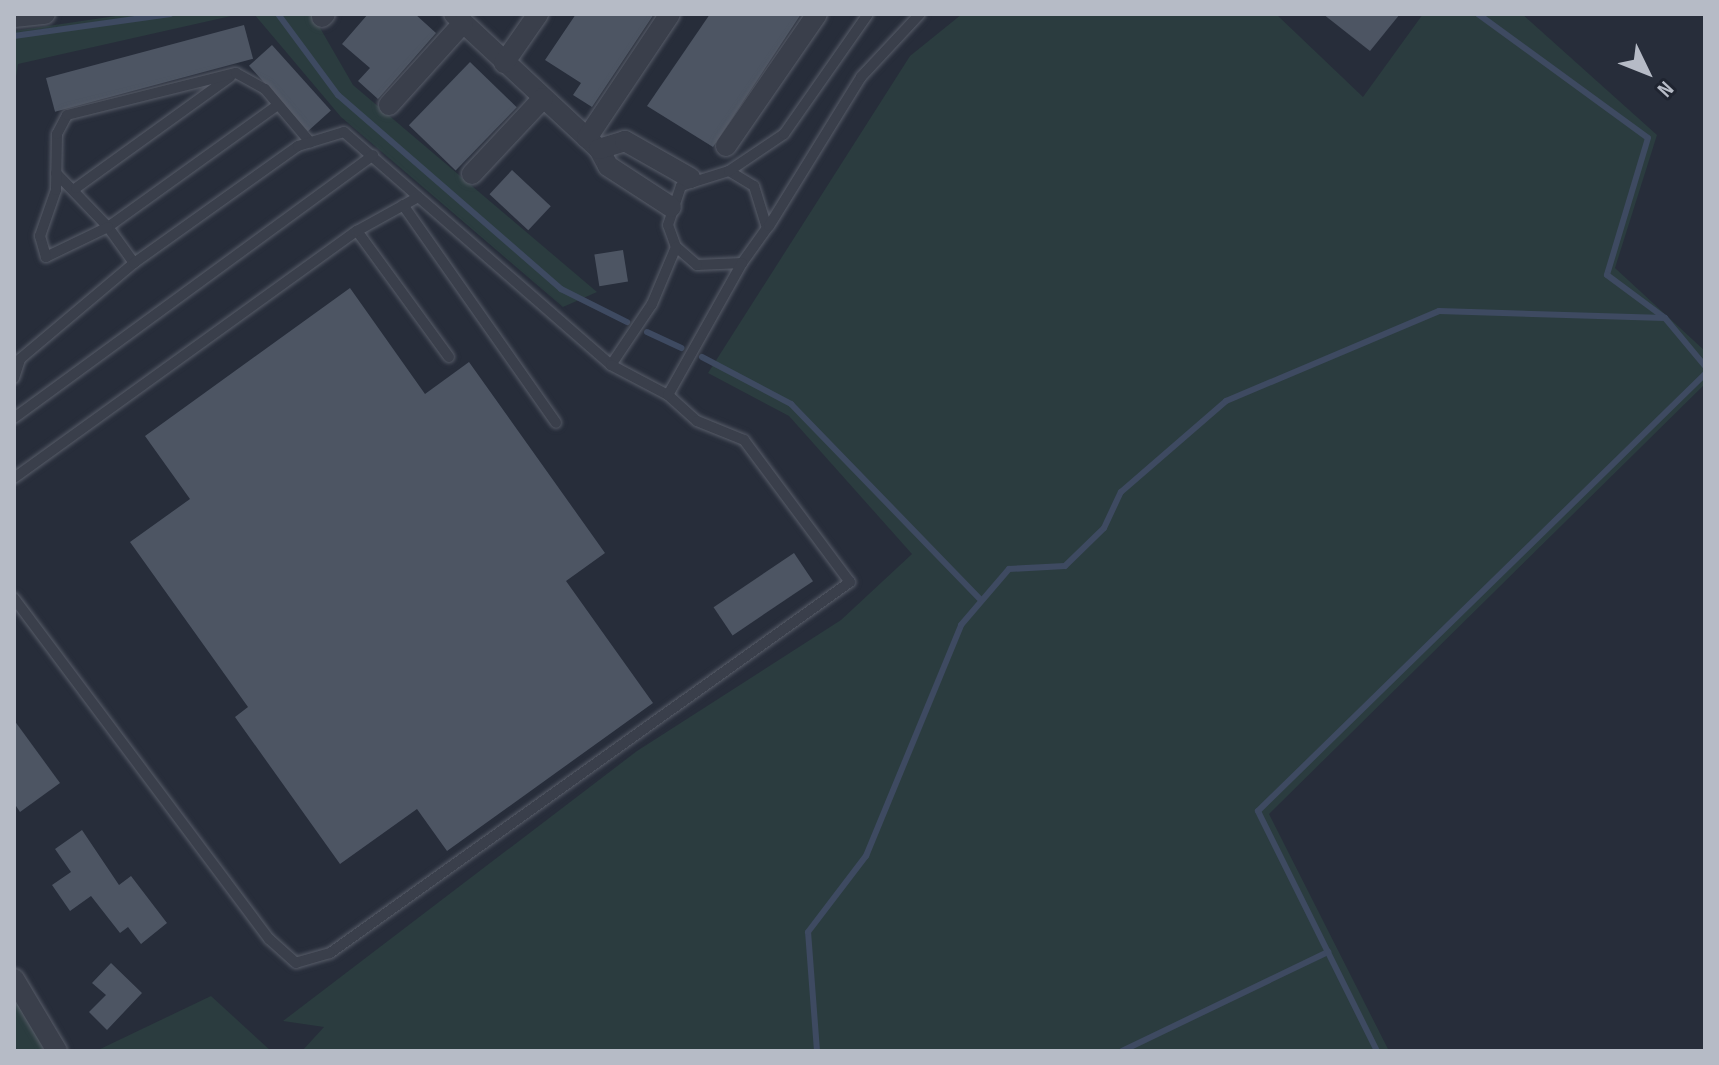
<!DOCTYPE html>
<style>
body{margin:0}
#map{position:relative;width:1719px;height:1065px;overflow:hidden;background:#272d3a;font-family:"Sofia Sans Condensed",sans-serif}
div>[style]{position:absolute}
.green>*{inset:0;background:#2b3c3f}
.stream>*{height:6px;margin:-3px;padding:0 3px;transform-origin:3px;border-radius:3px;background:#3e4a61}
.building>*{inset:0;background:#4d5563;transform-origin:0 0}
.roads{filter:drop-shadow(0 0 2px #585d69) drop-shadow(0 0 2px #585d69)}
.lane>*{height:10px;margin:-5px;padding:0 5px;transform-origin:5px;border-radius:5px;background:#3a3f4b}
.street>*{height:20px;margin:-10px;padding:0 10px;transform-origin:10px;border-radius:10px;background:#3a3f4b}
span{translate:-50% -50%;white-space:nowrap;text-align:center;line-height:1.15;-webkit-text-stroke:7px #1f2430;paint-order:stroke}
.frame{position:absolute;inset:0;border:16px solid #b6bbc6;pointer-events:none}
.north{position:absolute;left:1607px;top:32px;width:80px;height:80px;-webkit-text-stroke:6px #1f2430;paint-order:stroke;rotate:133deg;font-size:22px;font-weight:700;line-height:32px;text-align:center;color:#b6bbc6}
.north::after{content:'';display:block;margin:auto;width:28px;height:36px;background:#b6bbc6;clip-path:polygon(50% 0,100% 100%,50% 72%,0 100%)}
</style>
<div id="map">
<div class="green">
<div style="clip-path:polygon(129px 14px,240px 14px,18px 64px,14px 90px,14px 31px)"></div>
<div style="clip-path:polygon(254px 14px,312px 14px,353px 85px,597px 292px,563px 307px,341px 117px)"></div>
<div style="clip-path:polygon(962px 14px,1276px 14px,1363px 97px,1423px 14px,1522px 14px,1657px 135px,1615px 268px,1705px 351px,1705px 384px,1269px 814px,1389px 1051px,302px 1051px,324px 1027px,283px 1021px,637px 751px,841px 620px,912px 554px,789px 416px,708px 373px,910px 56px)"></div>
<div style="clip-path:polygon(14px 992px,26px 1011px,44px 1051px,14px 1051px)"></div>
<div style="clip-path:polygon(211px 996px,271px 1051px,96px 1051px)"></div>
</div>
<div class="stream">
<div style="left:278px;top:14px;width:101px;rotate:53.5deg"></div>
<div style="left:338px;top:95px;width:296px;rotate:41deg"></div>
<div style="left:561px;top:289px;width:74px;rotate:26.6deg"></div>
<div style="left:1478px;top:14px;width:210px;rotate:36.1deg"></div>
<div style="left:1648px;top:138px;width:143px;rotate:106.7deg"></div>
<div style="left:1607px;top:275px;width:72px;rotate:36.6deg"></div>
<div style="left:1665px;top:318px;width:62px;rotate:50.2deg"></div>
<div style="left:14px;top:36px;width:158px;rotate:-8deg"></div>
<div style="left:647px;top:332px;width:38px;rotate:25deg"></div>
<div style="left:702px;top:357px;width:101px;rotate:27.8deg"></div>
<div style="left:791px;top:404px;width:273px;rotate:45.9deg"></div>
<div style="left:817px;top:1051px;width:119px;rotate:-94.3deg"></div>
<div style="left:808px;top:932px;width:96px;rotate:-52.7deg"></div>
<div style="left:866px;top:856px;width:250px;rotate:-67.6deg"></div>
<div style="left:961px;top:625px;width:74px;rotate:-49.4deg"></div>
<div style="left:1009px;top:569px;width:56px;rotate:-3.1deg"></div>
<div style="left:1065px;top:566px;width:54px;rotate:-44.3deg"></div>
<div style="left:1104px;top:528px;width:40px;rotate:-65deg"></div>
<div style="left:1121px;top:492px;width:139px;rotate:-40.9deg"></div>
<div style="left:1226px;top:401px;width:231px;rotate:-22.9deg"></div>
<div style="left:1439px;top:311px;width:226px;rotate:1.8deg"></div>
<div style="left:1122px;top:1051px;width:229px;rotate:-25.7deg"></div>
<div style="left:1377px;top:1051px;width:268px;rotate:-116.4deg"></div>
<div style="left:1258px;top:811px;width:625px;rotate:-44.35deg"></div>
</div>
<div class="building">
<div style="clip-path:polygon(368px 14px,415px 14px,436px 33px,378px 99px,358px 81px,370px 68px,342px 44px)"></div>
<div style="clip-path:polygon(576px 14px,654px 14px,592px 107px,573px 95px,581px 83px,545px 60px)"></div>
<div style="clip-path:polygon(710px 14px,801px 14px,713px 147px,647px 106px)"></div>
<div style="clip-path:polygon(1323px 14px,1400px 14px,1370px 51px)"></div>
<div style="left:244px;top:25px;width:35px;height:205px;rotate:75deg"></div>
<div style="left:272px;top:45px;width:88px;height:31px;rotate:48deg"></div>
<div style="left:470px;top:62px;width:65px;height:88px;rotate:44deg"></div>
<div style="left:512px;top:170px;width:53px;height:33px;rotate:43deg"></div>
<div style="left:623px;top:250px;width:32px;height:29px;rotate:81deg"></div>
<div style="clip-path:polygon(350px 288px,425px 394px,469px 362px,605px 553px,566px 581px,653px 703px,447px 851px,417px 809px,340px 864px,235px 717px,248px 707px,130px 542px,190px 499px,145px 436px)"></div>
<div style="left:794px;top:553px;width:34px;height:97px;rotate:56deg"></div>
<div style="clip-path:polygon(14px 720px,60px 783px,20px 812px,14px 803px)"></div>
<div style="clip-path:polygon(82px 830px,119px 885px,131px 876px,167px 923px,141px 944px,128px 927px,120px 933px,91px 896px,70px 911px,52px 885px,71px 872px,55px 849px)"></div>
<div style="clip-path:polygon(111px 963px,142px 993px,107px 1030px,89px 1012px,106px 995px,92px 983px)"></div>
</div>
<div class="roads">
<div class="lane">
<div style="left:729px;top:171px;width:29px;rotate:31deg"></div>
<div style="left:754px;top:186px;width:44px;rotate:72.8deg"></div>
<div style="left:767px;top:228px;width:43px;rotate:125.5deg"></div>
<div style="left:742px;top:263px;width:45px;rotate:177.5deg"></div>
<div style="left:697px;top:265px;width:28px;rotate:-139deg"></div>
<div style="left:676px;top:247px;width:23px;rotate:-110deg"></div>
<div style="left:668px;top:225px;width:41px;rotate:-71.6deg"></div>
<div style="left:681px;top:186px;width:50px;rotate:-17.4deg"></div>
<div style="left:729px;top:171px;width:66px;rotate:-33.9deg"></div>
<div style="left:784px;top:134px;width:146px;rotate:-55deg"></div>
<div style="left:56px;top:173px;width:75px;rotate:46.1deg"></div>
<div style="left:108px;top:227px;width:209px;rotate:-35.7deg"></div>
<div style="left:76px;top:188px;width:190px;rotate:-35.8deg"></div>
<div style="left:403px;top:205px;width:266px;rotate:54.9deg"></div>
<div style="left:769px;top:226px;width:175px;rotate:-58.3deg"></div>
<div style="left:861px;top:77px;width:86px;rotate:-46.9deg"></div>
<div style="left:357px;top:231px;width:156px;rotate:53.9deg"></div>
<div style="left:134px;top:263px;width:44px;rotate:-125.8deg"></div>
<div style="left:108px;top:227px;width:69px;rotate:154.2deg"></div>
<div style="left:46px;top:257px;width:22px;rotate:-106deg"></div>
<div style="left:40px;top:236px;width:49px;rotate:-70.8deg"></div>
<div style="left:56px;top:190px;width:56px;rotate:-89deg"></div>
<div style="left:57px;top:134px;width:21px;rotate:-62deg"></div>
<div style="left:67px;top:115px;width:174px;rotate:-14deg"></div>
<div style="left:236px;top:73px;width:33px;rotate:29deg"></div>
<div style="left:265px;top:89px;width:70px;rotate:49.7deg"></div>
<div style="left:611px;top:365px;width:73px;rotate:-56.1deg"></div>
<div style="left:652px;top:304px;width:62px;rotate:-67.2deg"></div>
<div style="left:14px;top:378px;width:20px;rotate:-72deg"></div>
<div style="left:20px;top:359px;width:149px;rotate:-40.1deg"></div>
<div style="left:134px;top:263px;width:201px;rotate:-35.5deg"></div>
<div style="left:298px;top:146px;width:48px;rotate:-16.9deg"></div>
<div style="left:344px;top:132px;width:354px;rotate:41.1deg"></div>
<div style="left:611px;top:365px;width:64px;rotate:27.8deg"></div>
<div style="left:668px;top:395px;width:39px;rotate:42deg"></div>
<div style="left:697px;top:421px;width:51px;rotate:22deg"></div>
<div style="left:744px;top:440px;width:177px;rotate:53.3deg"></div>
<div style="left:850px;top:582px;width:639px;rotate:144.49deg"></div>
<div style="left:330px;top:953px;width:35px;rotate:164deg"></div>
<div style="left:296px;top:963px;width:36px;rotate:-138deg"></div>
<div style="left:269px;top:939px;width:426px;rotate:-126.8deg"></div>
<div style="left:668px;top:395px;width:151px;rotate:-60.7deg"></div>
<div style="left:14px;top:418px;width:445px;rotate:-36.2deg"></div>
<div style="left:14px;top:478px;width:423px;rotate:-35.8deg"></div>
<div style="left:357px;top:231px;width:70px;rotate:-29.1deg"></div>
</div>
<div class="street">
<div style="left:454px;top:14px;width:198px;rotate:43deg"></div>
<div style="left:599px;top:149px;width:19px;rotate:62deg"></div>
<div style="left:608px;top:166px;width:75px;rotate:33.1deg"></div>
<div style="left:14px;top:17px;width:31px;rotate:-6deg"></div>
<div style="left:322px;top:17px;width:4px;rotate:-45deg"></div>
<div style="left:504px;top:63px;width:60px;rotate:-55.2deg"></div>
<div style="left:389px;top:105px;width:110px;rotate:-47.9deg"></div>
<div style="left:587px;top:138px;width:149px;rotate:-56.2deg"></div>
<div style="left:726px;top:146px;width:160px;rotate:-55.4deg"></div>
<div style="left:599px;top:149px;width:27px;rotate:-17deg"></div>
<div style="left:625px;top:141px;width:75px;rotate:29.6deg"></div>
<div style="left:472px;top:174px;width:104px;rotate:-46.9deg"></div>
<div style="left:14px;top:979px;width:84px;rotate:59.2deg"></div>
</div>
</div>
<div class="frame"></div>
<div class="north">N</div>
</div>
